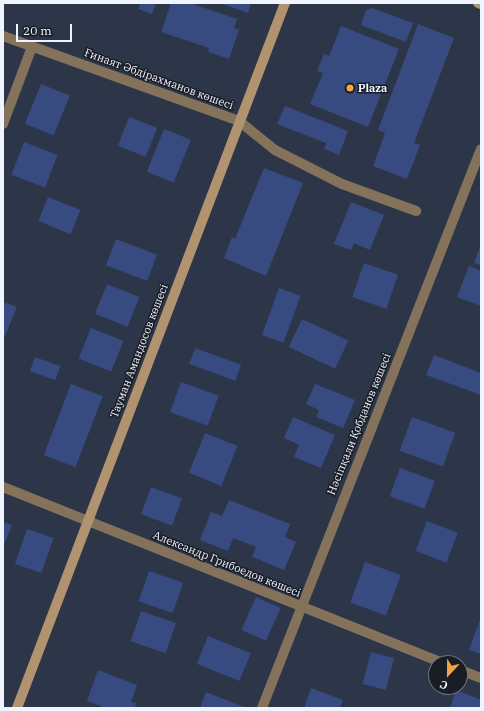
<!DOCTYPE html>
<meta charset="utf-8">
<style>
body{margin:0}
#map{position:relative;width:484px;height:711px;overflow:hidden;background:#2d3549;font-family:"IBM Plex Serif",serif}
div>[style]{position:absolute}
.building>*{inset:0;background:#384b80;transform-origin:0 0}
.lane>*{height:10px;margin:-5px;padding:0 5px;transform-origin:5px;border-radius:5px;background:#85725b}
.street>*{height:10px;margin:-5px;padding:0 5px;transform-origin:5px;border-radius:5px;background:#85725b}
.secondary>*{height:10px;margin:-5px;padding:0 5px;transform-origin:5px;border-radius:5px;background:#b2936f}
.dots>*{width:11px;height:11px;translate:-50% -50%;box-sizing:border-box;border:2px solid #191d26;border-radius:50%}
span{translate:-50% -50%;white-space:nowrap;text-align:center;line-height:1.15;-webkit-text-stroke:3px #191d26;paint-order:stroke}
.street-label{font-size:11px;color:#f0f4ff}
.poi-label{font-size:11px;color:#f0f4ff;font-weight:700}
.left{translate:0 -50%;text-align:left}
.frame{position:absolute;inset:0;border:4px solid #f0f4ff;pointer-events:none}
.north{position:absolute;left:428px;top:655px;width:40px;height:40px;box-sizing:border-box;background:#191d26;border:1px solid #6f737d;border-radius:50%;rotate:202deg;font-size:11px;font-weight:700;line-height:16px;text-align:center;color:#f0f4ff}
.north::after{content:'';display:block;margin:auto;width:14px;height:18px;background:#f1a63f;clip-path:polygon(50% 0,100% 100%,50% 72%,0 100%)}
.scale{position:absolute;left:16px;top:24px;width:56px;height:18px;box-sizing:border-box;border:2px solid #f0f4ff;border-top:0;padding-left:5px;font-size:12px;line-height:14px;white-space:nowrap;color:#f0f4ff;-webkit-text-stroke:3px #191d26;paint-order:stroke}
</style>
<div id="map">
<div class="building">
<div style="clip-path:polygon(141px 3px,156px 3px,152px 14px,138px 9px)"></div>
<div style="clip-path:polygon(171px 3px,190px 3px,237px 19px,234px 28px,239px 30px,229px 59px,208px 52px,209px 48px,161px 32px)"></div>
<div style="clip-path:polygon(220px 3px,251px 3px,248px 13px)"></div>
<div style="clip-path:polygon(372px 8px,413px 23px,406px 42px,361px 25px,366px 10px)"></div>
<div style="clip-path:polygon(418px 24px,454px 38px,414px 143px,420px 145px,407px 179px,373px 166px,385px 133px,378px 130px)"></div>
<div style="clip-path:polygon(341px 26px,399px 49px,368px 127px,310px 104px,323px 73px,317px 71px,324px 54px,329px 56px)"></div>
<div style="left:41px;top:84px;width:31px;height:43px;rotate:22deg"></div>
<div style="clip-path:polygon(285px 106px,348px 131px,339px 155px,324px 149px,326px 143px,277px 124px)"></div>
<div style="left:129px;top:117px;width:30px;height:31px;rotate:21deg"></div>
<div style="left:164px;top:129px;width:29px;height:46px;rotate:22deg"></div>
<div style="left:24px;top:142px;width:36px;height:35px;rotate:21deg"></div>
<div style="clip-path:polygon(264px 168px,303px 183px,266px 276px,224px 258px,232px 237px,235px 239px)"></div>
<div style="left:48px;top:197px;width:35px;height:26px;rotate:22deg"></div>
<div style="clip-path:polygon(351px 202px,384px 215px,370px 250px,354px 243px,351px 250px,334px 244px)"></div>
<div style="left:116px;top:239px;width:44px;height:28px;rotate:21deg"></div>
<div style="clip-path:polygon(481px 244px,481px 265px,474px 263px)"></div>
<div style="left:364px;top:263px;width:36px;height:36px;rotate:19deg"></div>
<div style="clip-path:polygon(469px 266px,481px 271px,481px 306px,457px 297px)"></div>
<div style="left:107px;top:284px;width:35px;height:32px;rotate:22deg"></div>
<div style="left:279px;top:288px;width:23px;height:50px;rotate:20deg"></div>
<div style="clip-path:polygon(3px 302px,17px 307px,4px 338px,3px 337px)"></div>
<div style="left:302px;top:319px;width:51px;height:31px;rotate:25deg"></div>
<div style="left:91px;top:328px;width:35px;height:33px;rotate:22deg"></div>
<div style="left:195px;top:348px;width:49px;height:17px;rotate:20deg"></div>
<div style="clip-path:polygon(434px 355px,481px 373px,481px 395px,426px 375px)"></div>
<div style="left:35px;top:357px;width:27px;height:15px;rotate:20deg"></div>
<div style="left:181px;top:382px;width:40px;height:32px;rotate:20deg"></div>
<div style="left:71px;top:384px;width:34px;height:76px;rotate:21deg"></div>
<div style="clip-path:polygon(315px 384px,355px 400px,343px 428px,316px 417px,319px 410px,306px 404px)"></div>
<div style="clip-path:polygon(293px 417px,335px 435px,321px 468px,294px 457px,299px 445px,284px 438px)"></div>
<div style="left:412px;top:417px;width:46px;height:36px;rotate:20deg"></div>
<div style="left:205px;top:433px;width:35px;height:43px;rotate:22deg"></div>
<div style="left:400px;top:468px;width:37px;height:30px;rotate:20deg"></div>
<div style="left:151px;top:487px;width:33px;height:29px;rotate:20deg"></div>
<div style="clip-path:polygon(229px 500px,290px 524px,285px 537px,296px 542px,284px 570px,252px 557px,256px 547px,233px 538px,228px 551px,200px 540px,211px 512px,222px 516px)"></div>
<div style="left:427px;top:521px;width:33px;height:32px;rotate:21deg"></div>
<div style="clip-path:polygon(3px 522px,12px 525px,3px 547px)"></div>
<div style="left:27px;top:529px;width:28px;height:37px;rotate:19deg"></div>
<div style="left:365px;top:562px;width:38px;height:43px;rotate:20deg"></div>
<div style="left:149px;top:571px;width:36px;height:32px;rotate:19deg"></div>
<div style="left:256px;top:597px;width:27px;height:36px;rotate:24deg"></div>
<div style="left:141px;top:611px;width:37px;height:32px;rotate:19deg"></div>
<div style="clip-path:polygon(481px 617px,481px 654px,469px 650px)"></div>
<div style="left:208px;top:636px;width:46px;height:30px;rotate:22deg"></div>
<div style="left:371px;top:652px;width:24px;height:33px;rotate:15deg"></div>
<div style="clip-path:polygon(98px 670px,137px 685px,131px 702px,136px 703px,135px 708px,106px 708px,87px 701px)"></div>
<div style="clip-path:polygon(311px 688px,343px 700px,340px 708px,304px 708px)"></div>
<div style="clip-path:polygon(456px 690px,481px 700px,481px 708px,450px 708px)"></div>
<div style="clip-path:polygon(206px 692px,246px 708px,200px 708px)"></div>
</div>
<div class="lane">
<div style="left:239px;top:121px;width:46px;rotate:38.9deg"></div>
<div style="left:275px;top:150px;width:75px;rotate:26.9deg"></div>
<div style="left:342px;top:184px;width:79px;rotate:20deg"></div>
</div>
<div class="street">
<div style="left:3px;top:36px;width:251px;rotate:19.8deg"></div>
<div style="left:3px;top:124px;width:82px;rotate:-69.4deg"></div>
<div style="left:3px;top:487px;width:474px;rotate:21.8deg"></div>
<div style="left:460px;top:670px;width:22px;rotate:21deg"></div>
<div style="left:262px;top:708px;width:600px;rotate:-68.61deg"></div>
</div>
<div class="secondary">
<div style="left:478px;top:3px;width:3px;rotate:18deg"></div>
<div style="left:17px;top:708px;width:754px;rotate:-69.19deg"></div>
</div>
<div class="dots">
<div style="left:350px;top:88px;background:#f1a63f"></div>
</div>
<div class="street-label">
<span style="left:159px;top:79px;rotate:20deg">Ғинаят Әбдірахманов көшесі</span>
<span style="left:139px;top:351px;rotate:-69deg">Тауман Амандосов көшесі</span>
<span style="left:359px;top:424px;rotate:-68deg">Нәсіпқали Қобданов көшесі</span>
<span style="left:227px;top:564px;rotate:22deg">Александр Грибоедов көшесі</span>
</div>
<div class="poi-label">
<span class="left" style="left:358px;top:88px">Plaza</span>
</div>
<div class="frame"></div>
<div class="north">С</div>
<div class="scale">20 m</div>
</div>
